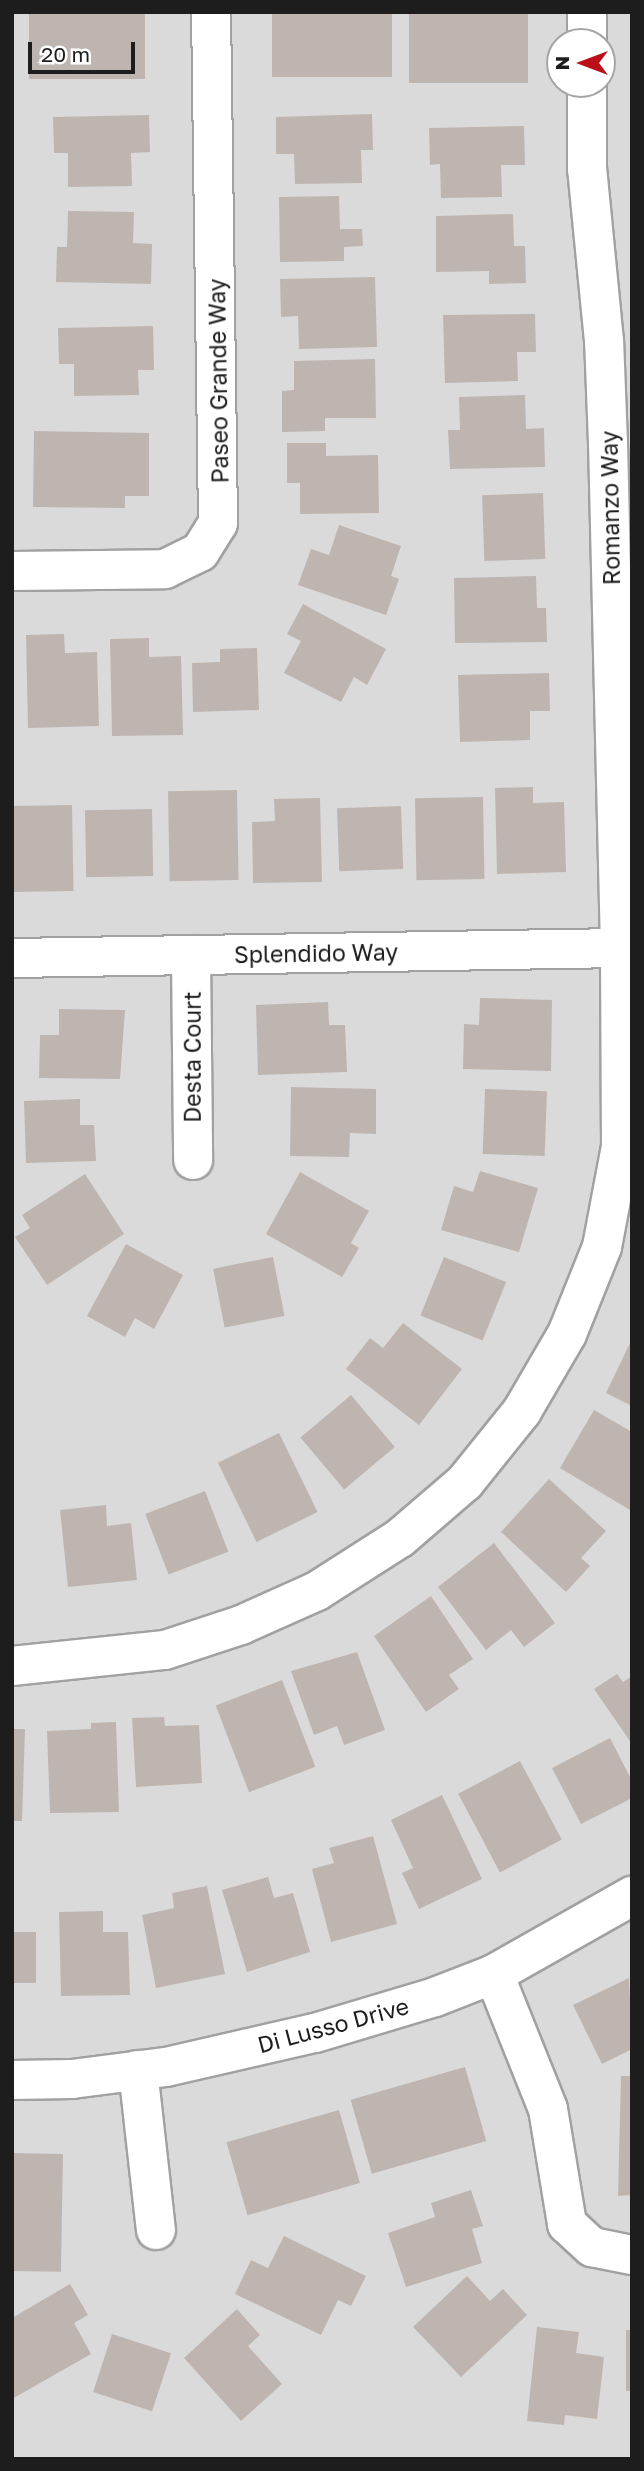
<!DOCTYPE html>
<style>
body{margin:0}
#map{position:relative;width:644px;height:2471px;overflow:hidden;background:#eeeae4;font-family:"Golos Text",sans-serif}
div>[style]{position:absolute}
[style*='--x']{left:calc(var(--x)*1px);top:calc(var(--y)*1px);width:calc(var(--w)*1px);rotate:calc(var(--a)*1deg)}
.residential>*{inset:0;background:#dbdada}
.building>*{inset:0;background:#beb5b1;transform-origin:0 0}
.roads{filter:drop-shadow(2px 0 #a1a1a1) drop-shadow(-2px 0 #a1a1a1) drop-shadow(0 2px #a1a1a1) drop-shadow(0 -2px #a1a1a1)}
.minor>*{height:38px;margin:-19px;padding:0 19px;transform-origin:19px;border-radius:19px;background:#fff}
span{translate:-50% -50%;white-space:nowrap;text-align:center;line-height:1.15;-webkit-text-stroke:5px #fff;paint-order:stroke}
.street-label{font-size:23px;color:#1d1d1d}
.frame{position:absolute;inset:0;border:14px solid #1d1d1d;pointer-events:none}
.north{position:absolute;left:546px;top:28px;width:70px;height:70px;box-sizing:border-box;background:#fff;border:2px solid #a5a5a5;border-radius:50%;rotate:270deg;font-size:19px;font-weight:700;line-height:28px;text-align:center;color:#1d1d1d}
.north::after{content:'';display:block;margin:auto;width:24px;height:32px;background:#bb0f1a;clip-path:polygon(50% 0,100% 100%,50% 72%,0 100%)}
.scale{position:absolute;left:28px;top:42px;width:107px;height:32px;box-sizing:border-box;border:4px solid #1d1d1d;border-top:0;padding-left:9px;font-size:21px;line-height:24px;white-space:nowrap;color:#1d1d1d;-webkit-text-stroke:5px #fff;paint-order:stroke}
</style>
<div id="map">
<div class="residential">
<i style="clip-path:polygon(evenodd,12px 12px,632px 12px,632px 2459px,12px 2459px,12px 12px,560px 42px,602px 42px,602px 84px,560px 84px,560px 42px)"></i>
</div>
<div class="building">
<i style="left:29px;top:12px;width:116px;height:67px"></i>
<i style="left:272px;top:12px;width:120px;height:65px"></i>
<i style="left:409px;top:12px;width:119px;height:71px"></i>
<i style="clip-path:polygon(372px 114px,373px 150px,361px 150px,362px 183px,295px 184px,294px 154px,276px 154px,276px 117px)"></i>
<i style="clip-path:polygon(149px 115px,150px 152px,131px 153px,132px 186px,68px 187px,68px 153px,54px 153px,53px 117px)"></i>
<i style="clip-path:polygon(524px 126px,525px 165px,501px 165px,502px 197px,441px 198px,440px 164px,430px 165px,429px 128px)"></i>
<i style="clip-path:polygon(339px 196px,340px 229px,362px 229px,363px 246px,344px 247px,344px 261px,280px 262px,279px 197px)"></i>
<i style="clip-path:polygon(68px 211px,134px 212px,133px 243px,152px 244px,151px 284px,56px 282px,57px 247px,67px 247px)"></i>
<i style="clip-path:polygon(513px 214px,514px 246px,525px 246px,526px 283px,489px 284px,489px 271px,436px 272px,436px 216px)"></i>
<i style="clip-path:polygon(375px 277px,377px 347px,299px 349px,298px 316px,281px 317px,280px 279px)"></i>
<i style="clip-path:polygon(535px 314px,536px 352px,517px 352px,518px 381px,445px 383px,443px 315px)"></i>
<i style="clip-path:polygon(153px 326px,154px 370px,138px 370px,139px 395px,74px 396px,74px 364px,59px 364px,58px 328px)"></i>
<i style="clip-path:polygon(375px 359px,376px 418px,325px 418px,325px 431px,282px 432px,282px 391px,294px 390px,294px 361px)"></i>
<i style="clip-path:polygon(525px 395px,526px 429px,544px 428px,545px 467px,450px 469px,448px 430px,460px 430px,459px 397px)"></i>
<i style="clip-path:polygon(34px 431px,149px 433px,149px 496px,125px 496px,125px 508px,33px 507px)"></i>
<i style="clip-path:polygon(287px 443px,326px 443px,326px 456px,378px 455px,379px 513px,300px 514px,300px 483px,287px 483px)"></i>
<i style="left:543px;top:493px;width:66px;height:61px;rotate:88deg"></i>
<i style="clip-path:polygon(339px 525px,401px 546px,391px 576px,399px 579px,386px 615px,298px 585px,311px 549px,329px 555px)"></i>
<i style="clip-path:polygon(536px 576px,537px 608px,546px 608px,547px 642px,455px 643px,454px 578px)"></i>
<i style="clip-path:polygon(303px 604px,386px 649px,367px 685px,354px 677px,341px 702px,284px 673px,301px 641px,287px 634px)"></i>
<i style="clip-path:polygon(64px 634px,65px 653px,97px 652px,99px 726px,28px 728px,26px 635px)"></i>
<i style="clip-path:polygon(149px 638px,149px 657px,181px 656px,183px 735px,112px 736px,110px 639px)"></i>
<i style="clip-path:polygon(257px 648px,259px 710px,193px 712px,192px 663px,220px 662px,220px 649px)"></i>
<i style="clip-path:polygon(549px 673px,550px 711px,530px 711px,530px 740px,460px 742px,458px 675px)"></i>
<i style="clip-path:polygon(533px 787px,533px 803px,564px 802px,566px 872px,497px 874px,495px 788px)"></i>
<i style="left:237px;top:790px;width:90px;height:69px;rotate:89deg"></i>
<i style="left:483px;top:797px;width:82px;height:68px;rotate:89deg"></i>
<i style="clip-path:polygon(320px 798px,322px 882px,253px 883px,252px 822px,275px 821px,274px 799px)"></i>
<i style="left:72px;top:805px;width:86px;height:60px;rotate:89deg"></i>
<i style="left:401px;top:806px;width:63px;height:64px;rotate:88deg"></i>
<i style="left:152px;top:809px;width:67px;height:67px;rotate:89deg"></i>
<i style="clip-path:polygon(480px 998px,552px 1000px,551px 1071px,463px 1069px,464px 1024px,479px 1025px)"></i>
<i style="clip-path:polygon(328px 1002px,329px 1025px,345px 1025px,347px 1072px,258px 1075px,256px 1005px)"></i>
<i style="clip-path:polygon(59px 1009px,125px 1010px,120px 1079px,39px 1078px,40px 1035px,59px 1035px)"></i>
<i style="clip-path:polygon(291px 1087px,376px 1089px,376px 1134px,350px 1133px,349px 1157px,290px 1156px)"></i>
<i style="left:485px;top:1089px;width:62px;height:65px;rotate:2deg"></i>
<i style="clip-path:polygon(80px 1099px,80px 1125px,94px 1125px,96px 1161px,26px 1163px,24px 1101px)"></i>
<i style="clip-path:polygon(480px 1171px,538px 1188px,519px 1252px,441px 1230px,454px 1186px,473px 1192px)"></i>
<i style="clip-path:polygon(300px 1172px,369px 1211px,351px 1243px,359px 1248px,342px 1277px,266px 1234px)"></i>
<i style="clip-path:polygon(85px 1174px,124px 1234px,47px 1285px,15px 1237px,30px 1228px,22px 1215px)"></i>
<i style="clip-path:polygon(126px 1244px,183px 1275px,154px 1329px,135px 1318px,125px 1337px,87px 1316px)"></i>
<i style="left:273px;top:1257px;width:60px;height:61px;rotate:79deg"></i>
<i style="left:444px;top:1257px;width:67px;height:63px;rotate:22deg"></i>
<i style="clip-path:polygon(403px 1323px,462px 1369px,419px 1425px,346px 1369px,370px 1338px,383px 1348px)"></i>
<i style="clip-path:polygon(632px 1339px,632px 1406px,606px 1393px)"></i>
<i style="left:351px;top:1395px;width:68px;height:66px;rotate:50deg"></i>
<i style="clip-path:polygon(594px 1410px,632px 1432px,630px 1510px,560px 1468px)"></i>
<i style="left:279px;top:1433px;width:88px;height:68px;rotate:64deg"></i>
<i style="clip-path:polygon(549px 1479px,606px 1531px,581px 1558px,590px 1566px,566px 1592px,501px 1532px)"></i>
<i style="left:205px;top:1491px;width:65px;height:64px;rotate:69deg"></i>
<i style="clip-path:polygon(106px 1505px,107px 1526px,131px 1523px,137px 1580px,68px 1587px,60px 1510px)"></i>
<i style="clip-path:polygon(494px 1543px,555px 1623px,524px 1647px,511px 1630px,486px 1650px,438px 1587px)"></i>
<i style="clip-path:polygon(431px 1596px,473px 1659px,449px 1675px,459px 1689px,426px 1712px,374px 1636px)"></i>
<i style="clip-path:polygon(357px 1652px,385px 1730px,344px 1745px,337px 1726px,314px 1735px,291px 1671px)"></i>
<i style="clip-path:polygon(617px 1674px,623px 1682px,632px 1676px,632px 1744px,594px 1689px)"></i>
<i style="left:282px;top:1680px;width:93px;height:71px;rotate:69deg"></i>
<i style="clip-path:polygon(164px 1717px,165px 1726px,199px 1725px,202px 1783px,136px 1787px,132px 1718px)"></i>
<i style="clip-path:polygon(116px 1722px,119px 1812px,50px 1813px,47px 1731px,91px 1729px,91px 1723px)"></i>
<i style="clip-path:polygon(12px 1729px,25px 1729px,22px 1821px,12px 1821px)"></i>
<i style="clip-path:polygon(610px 1738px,632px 1781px,632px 1798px,581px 1824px,552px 1768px)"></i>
<i style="left:520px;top:1761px;width:89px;height:70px;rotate:62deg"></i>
<i style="clip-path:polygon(442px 1795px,482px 1879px,419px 1909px,402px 1873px,413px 1868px,391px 1820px)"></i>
<i style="clip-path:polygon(373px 1836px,397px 1924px,331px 1942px,312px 1869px,334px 1863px,329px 1848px)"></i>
<i style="clip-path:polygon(268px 1877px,274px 1898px,293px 1893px,310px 1952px,247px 1972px,222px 1890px)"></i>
<i style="clip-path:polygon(207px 1886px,225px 1974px,156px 1988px,142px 1915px,174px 1908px,172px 1893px)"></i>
<i style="clip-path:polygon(103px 1911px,103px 1932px,128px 1932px,130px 1995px,61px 1996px,59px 1912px)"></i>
<i style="left:12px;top:1932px;width:24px;height:51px"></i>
<i style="clip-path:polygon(629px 1978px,632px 2049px,602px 2064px,573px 2005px)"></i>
<i style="left:465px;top:2067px;width:77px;height:119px;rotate:74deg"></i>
<i style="clip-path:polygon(621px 2076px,632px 2076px,632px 2195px,618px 2196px)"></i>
<i style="left:339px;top:2110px;width:76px;height:117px;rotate:74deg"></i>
<i style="left:12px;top:2153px;width:51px;height:118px;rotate:1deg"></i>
<i style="clip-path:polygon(471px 2190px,483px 2226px,472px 2229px,482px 2263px,406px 2287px,388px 2233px,435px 2217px,431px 2203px)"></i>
<i style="clip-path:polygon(284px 2236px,366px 2276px,351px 2306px,338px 2300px,321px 2335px,235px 2294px,251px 2260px,268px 2268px)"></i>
<i style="clip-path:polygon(467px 2276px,490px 2301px,503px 2289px,527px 2315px,461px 2377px,413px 2327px)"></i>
<i style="clip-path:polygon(70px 2284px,88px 2315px,74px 2323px,91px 2354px,12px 2399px,12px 2318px)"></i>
<i style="clip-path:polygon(237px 2309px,260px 2335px,248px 2346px,282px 2384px,241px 2421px,184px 2358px)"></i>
<i style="clip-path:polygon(537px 2327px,579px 2332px,576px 2353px,604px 2357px,597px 2419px,565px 2415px,564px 2425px,527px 2421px)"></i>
<i style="left:632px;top:2330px;width:61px;height:6px;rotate:90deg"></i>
<i style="left:112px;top:2334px;width:62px;height:61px;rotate:18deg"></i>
</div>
<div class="roads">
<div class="minor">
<i style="--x:587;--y:42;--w:30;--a:-90"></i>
<i style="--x:12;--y:571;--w:153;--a:-0.7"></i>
<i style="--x:165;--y:569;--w:39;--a:-26"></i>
<i style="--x:200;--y:552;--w:34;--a:-58"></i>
<i style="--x:218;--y:523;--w:511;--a:-90.78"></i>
<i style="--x:191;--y:955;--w:205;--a:89.4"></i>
<i style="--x:12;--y:958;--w:608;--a:-0.94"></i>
<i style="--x:12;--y:1666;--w:154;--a:-6"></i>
<i style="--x:165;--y:1650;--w:80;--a:-18.2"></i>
<i style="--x:241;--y:1625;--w:83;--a:-24.1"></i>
<i style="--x:317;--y:1591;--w:98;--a:-32.6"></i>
<i style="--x:400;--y:1538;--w:86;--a:-40.7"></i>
<i style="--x:465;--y:1482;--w:91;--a:-51.2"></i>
<i style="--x:522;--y:1411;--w:89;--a:-59.7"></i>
<i style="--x:567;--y:1334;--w:94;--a:-68.1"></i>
<i style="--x:602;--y:1247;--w:103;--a:-79.3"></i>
<i style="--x:621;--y:1146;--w:198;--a:-90.3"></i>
<i style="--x:620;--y:948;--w:505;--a:-91.36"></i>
<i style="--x:608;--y:443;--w:102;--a:-92.2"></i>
<i style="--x:604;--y:341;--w:173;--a:-95.6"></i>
<i style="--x:587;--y:169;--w:85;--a:-90"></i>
<i style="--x:494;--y:1974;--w:145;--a:68.2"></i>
<i style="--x:548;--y:2109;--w:117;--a:80.6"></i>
<i style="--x:567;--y:2224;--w:34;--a:43"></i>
<i style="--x:592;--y:2247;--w:41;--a:11.3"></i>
<i style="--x:138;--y:2070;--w:161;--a:83.6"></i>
<i style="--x:12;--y:2080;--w:60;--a:-1"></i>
<i style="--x:72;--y:2079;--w:95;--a:-7.3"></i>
<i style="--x:166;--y:2067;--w:153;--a:-12.9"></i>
<i style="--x:315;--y:2033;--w:125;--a:-16.7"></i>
<i style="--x:435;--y:1997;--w:63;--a:-21.3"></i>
<i style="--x:494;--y:1974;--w:159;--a:-29.5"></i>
</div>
</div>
<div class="street-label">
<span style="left:218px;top:381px;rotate:-91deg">Paseo Grande Way</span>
<span style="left:610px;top:508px;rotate:-91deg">Romanzo Way</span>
<span style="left:316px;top:953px;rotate:-1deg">Splendido Way</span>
<span style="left:192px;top:1057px;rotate:-90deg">Desta Court</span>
<span style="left:333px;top:2025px;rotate:-15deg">Di Lusso Drive</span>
</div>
<div class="frame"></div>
<div class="north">N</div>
<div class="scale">20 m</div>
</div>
